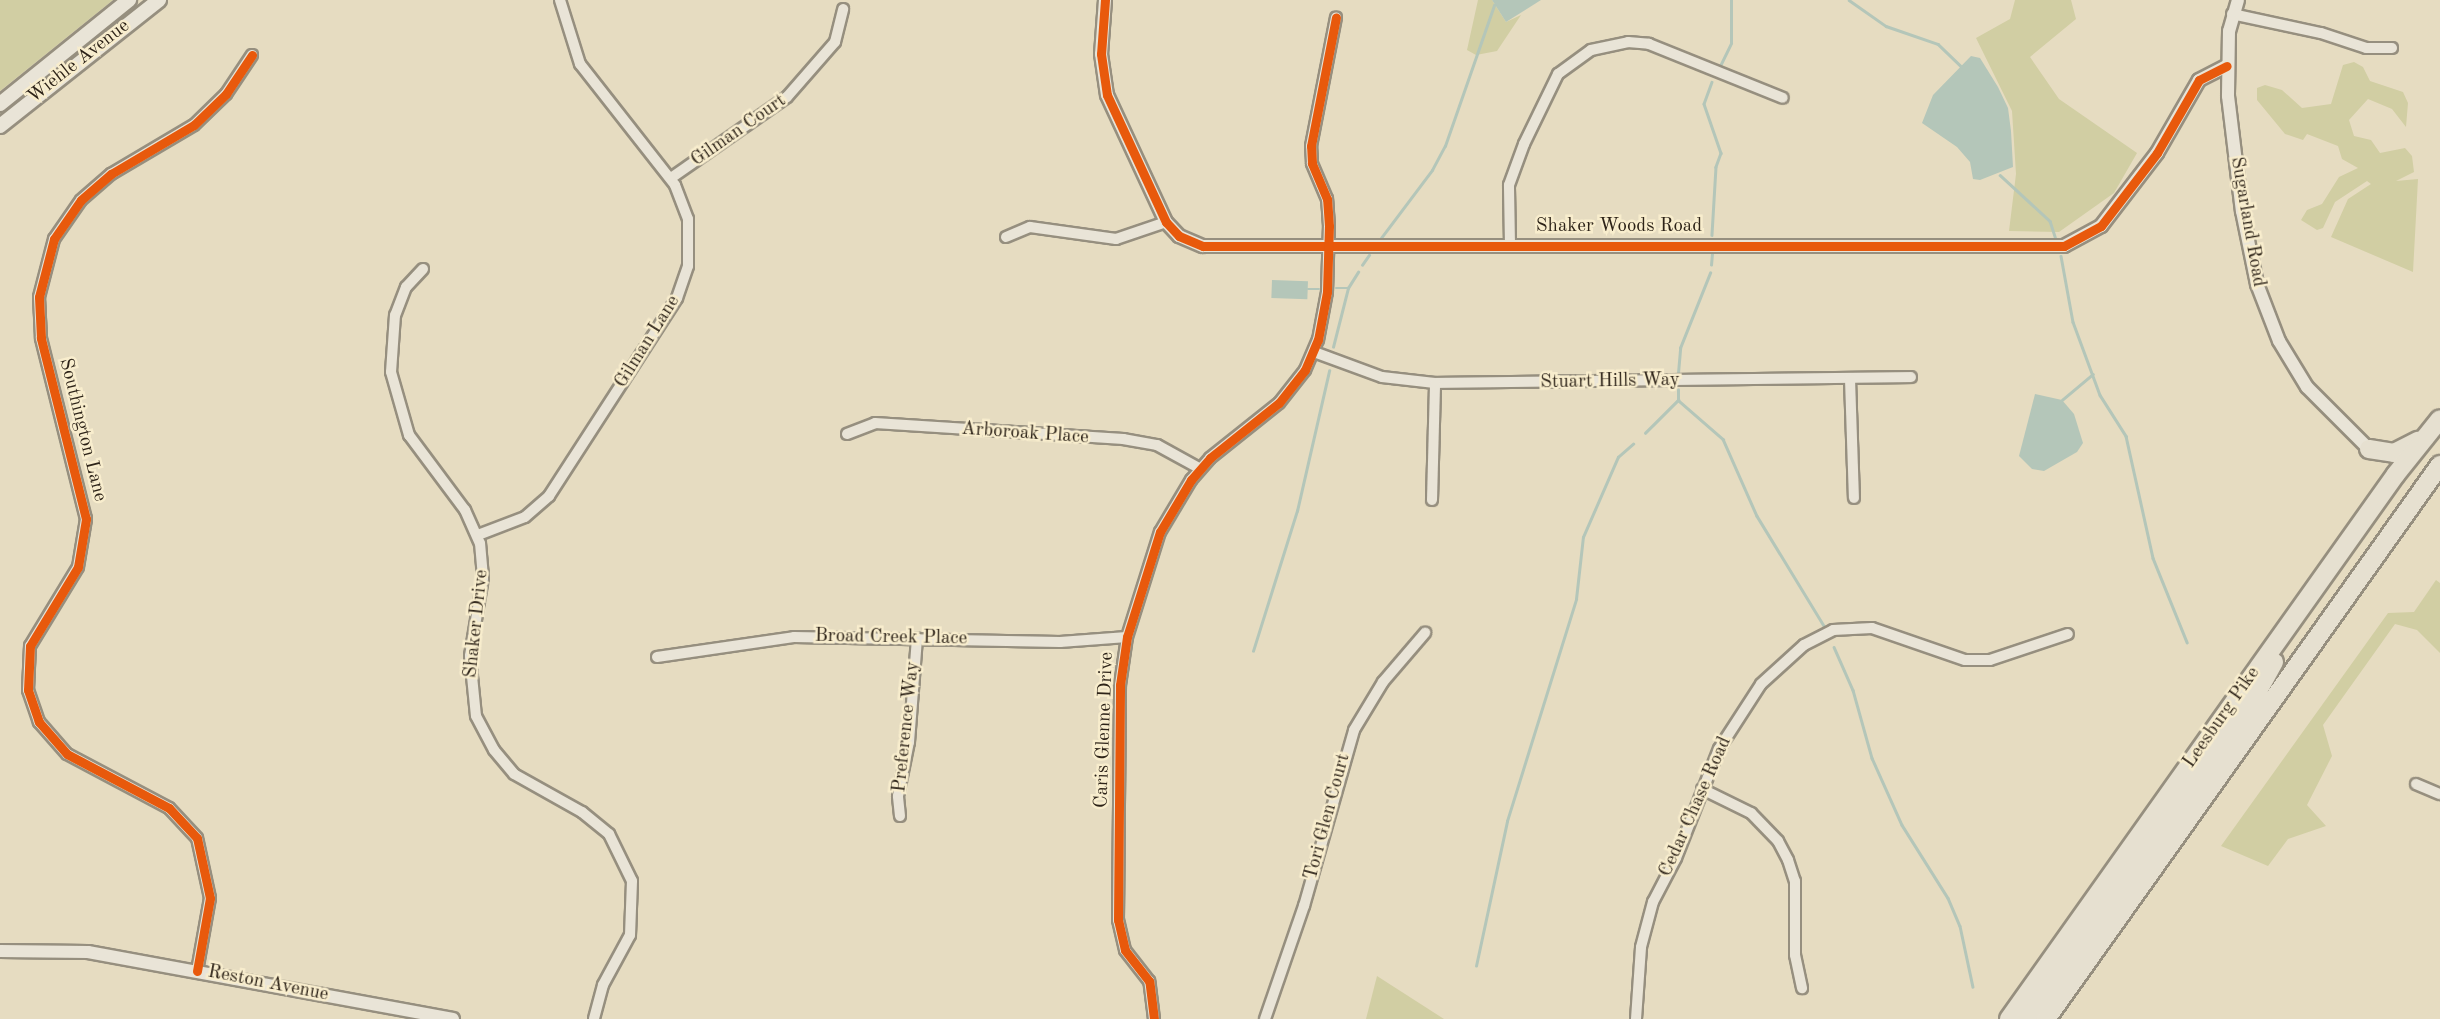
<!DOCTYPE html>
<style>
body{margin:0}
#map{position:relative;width:2440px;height:1019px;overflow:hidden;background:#e6dcc1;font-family:"Old Standard TT",serif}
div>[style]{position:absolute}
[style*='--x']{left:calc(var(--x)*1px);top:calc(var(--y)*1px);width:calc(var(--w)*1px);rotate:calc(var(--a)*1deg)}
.green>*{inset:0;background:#d1cea3}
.water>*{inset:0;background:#b4c6b9;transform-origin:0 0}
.stream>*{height:2.5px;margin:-1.25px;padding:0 1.25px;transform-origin:1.25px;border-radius:1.25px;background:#b4c6b9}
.roads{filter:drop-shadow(2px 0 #968f7f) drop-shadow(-2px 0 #968f7f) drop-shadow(0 2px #968f7f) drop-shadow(0 -2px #968f7f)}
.minor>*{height:10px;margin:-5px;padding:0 5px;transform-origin:5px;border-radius:5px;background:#e9e4d7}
.tertiary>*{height:12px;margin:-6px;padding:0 6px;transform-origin:6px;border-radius:6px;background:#e9e4d7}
.secondary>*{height:14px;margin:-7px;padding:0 7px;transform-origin:7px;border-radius:7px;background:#e9e4d7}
.trunk>*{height:18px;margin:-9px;padding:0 9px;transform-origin:9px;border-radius:9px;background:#e6e0d0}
.cycleway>*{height:9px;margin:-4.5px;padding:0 4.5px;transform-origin:4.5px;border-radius:4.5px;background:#e8590c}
span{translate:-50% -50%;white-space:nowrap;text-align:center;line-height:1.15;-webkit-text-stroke:5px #f8edcd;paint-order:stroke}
.street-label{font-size:19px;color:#2d2318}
</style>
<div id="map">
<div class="green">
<i style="clip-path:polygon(0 0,113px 0,0 91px)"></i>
<i style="clip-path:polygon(1478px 0,1492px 0,1506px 22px,1521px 15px,1497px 51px,1476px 55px,1467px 50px)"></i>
<i style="clip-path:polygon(2015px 0,2071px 0,2076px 19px,2030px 57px,2059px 99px,2137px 153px,2114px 193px,2059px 232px,2009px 231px,2016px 174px,2012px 111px,1976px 38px,2010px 19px)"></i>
<i style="clip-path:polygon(2354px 62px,2363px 67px,2370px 81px,2403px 92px,2408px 103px,2406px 127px,2392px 109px,2368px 99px,2349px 120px,2354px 136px,2371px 140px,2380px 153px,2405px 148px,2412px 156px,2414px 172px,2396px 181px,2418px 179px,2413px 272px,2331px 237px,2348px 199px,2371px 184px,2367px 181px,2335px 202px,2323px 228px,2317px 230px,2301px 220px,2307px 210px,2322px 204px,2339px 177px,2358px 168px,2342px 159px,2338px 146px,2307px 134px,2303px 140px,2285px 134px,2257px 100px,2257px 88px,2265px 85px,2282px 90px,2302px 108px,2331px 104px,2343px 65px)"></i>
<i style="clip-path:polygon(2436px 580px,2440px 583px,2440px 653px,2417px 630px,2395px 624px,2323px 725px,2332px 756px,2307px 805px,2326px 826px,2288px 839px,2268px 866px,2221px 846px,2388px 613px,2414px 612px)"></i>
<i style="clip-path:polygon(1377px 976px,1444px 1019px,1366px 1019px)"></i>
</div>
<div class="water">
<i style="clip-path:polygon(1492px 0,1541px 0,1506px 22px)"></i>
<i style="clip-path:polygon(1971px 56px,1980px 58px,1998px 87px,2008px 108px,2011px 131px,2013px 167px,1980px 180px,1973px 179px,1970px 162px,1957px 147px,1922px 123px,1933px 95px)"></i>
<i style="left:1272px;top:280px;width:36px;height:18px;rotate:2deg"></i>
<i style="clip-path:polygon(2035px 394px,2062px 400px,2074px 414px,2083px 443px,2077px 452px,2044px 471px,2032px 469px,2019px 456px)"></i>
</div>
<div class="stream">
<i style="--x:1849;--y:0;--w:45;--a:35.1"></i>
<i style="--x:1886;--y:26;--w:55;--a:19.1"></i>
<i style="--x:1938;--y:44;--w:33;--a:44"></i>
<i style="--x:1720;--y:66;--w:25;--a:-64"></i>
<i style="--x:1731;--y:43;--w:43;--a:-90"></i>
<i style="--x:1712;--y:82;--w:23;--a:110"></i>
<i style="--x:1704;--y:104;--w:52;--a:70.9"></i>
<i style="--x:1721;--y:153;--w:15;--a:110"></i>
<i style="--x:1716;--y:167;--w:68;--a:93.4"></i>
<i style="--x:2000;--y:175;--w:68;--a:42.6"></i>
<i style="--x:2050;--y:221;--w:19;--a:72"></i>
<i style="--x:1381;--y:238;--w:85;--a:-53.1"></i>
<i style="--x:1432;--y:170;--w:27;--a:-62"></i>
<i style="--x:1445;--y:146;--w:149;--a:-70.8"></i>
<i style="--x:2061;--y:256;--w:67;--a:79.7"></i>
<i style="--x:2073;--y:322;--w:78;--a:69.7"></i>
<i style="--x:2100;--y:395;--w:49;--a:57.6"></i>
<i style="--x:2126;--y:436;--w:125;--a:77.5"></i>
<i style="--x:2153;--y:558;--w:91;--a:68"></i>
<i style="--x:1362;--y:265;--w:12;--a:-55"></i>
<i style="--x:1711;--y:265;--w:12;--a:-85"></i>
<i style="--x:1336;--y:288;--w:12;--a:0"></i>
<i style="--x:1308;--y:289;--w:11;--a:0"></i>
<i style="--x:1333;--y:347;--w:61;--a:-75.7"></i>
<i style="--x:1348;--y:288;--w:19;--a:-58"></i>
<i style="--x:1678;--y:373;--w:25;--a:-85"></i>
<i style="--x:1680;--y:348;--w:81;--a:-68.2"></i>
<i style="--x:1678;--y:400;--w:60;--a:40.9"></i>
<i style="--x:1723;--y:439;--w:84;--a:66.2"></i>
<i style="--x:1757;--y:516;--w:132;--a:58.6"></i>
<i style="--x:1678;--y:400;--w:10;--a:-90"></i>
<i style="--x:2062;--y:400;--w:40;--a:-40"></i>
<i style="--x:1645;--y:433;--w:47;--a:-45"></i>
<i style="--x:1834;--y:647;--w:47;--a:66.2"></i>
<i style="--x:1853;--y:690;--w:71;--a:74.4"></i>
<i style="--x:1872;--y:758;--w:73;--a:65.9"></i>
<i style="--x:1902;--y:825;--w:86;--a:57.8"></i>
<i style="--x:1948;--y:898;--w:30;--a:67"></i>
<i style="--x:1960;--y:926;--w:62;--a:78"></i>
<i style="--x:1253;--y:651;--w:147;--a:-72.6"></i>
<i style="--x:1297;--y:511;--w:144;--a:-77.1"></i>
<i style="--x:1476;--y:966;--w:148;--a:-77.9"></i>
<i style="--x:1507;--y:821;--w:232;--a:-72.7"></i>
<i style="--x:1576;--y:599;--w:62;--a:-83.6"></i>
<i style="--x:1583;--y:537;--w:87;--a:-66.4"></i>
<i style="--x:1618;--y:457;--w:20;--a:-41"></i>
</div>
<div class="roads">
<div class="minor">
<i style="--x:2232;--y:14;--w:91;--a:12.1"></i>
<i style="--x:2321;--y:33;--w:47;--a:18.4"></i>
<i style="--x:2366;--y:48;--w:26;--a:0"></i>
<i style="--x:671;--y:178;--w:141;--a:-34.9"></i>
<i style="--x:787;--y:97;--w:73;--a:-48.9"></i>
<i style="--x:835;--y:42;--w:34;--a:-76"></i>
<i style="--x:1006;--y:237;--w:26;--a:-23"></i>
<i style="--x:1030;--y:227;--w:87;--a:7.9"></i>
<i style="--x:1116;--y:239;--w:53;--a:-18.8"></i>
<i style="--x:1510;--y:245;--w:60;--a:-91"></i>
<i style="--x:1509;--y:185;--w:44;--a:-69.9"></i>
<i style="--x:1524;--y:144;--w:78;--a:-64.1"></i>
<i style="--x:1558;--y:74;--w:41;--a:-36"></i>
<i style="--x:1591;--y:50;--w:38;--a:-12"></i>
<i style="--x:1628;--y:42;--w:21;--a:5"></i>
<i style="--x:1649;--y:44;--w:144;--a:21.9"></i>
<i style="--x:423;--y:269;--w:25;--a:133"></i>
<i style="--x:406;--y:287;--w:30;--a:111"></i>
<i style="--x:395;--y:315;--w:57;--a:94"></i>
<i style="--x:391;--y:372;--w:66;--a:74.1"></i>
<i style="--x:409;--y:435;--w:94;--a:53.3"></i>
<i style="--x:465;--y:510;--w:36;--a:66"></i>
<i style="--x:480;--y:543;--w:35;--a:85"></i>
<i style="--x:483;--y:578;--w:79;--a:99.5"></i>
<i style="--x:470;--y:656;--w:60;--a:84.3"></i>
<i style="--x:476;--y:716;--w:38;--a:62"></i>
<i style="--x:494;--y:750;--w:31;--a:50"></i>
<i style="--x:514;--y:774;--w:78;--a:29.2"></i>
<i style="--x:582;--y:812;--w:35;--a:39"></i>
<i style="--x:609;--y:834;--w:52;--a:63.9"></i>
<i style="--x:632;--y:881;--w:54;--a:92.1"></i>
<i style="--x:630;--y:935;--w:57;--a:118.4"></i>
<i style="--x:603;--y:985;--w:35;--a:105"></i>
<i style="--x:1314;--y:352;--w:72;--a:20.2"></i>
<i style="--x:1382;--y:377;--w:53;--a:6.5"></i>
<i style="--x:1435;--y:383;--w:476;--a:-0.7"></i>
<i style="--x:1850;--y:379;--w:119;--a:88.1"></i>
<i style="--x:847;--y:434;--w:30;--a:-21"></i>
<i style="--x:875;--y:423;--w:249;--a:3.7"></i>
<i style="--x:1123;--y:439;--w:35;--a:10"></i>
<i style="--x:1157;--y:445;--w:48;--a:28.7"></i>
<i style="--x:1432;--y:500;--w:117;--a:-88.5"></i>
<i style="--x:478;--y:535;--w:50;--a:-21"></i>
<i style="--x:525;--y:517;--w:32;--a:-41"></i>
<i style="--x:549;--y:496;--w:236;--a:-57.1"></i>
<i style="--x:677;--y:298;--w:34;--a:-71"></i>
<i style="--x:688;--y:266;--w:47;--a:-90"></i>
<i style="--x:688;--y:219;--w:36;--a:-111"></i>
<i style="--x:675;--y:185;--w:154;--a:-128.1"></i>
<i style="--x:580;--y:64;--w:67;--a:-107.4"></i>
<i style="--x:657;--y:657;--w:138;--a:-8.3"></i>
<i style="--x:794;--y:637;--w:266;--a:1.1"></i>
<i style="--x:1060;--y:642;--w:67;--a:-4.3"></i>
<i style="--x:2416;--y:784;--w:26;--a:23"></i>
<i style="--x:1702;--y:789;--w:55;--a:26.1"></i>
<i style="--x:1751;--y:813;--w:39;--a:46"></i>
<i style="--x:1778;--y:841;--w:21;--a:62"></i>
<i style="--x:1788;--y:860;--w:22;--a:72"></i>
<i style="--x:1795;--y:881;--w:74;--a:90"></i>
<i style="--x:1795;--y:955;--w:34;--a:78"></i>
<i style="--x:900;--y:816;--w:20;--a:-96"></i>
<i style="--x:898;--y:796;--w:55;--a:-78.5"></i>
<i style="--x:909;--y:742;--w:104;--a:-85.6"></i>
<i style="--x:197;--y:971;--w:74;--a:-79.9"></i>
<i style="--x:210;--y:898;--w:61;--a:-102.2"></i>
<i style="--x:197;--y:838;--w:41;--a:-133"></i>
<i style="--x:169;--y:808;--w:115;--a:-152.1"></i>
<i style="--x:67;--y:754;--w:43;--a:-131.2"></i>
<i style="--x:39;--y:722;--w:34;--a:-109"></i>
<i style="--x:28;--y:690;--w:44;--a:-87.4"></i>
<i style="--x:30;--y:646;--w:92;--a:-58.7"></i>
<i style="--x:78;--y:567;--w:49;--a:-80.5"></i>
<i style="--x:86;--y:519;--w:187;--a:-104"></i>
<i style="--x:41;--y:338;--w:41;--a:-92.8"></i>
<i style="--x:39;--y:297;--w:60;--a:-75.5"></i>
<i style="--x:54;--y:239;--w:47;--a:-55.3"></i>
<i style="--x:81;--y:200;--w:40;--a:-41"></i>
<i style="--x:111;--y:174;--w:96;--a:-30.6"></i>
<i style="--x:194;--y:125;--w:45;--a:-44.1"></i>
<i style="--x:226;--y:94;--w:47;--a:-56.3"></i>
<i style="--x:1154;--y:1019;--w:38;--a:-97"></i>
<i style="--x:1149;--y:981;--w:39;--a:-128"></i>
<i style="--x:1125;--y:950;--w:31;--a:-103"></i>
<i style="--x:1118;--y:920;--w:235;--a:-89.5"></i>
<i style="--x:1120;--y:685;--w:49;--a:-81.7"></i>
<i style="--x:1127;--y:637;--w:110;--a:-72.6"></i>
<i style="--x:1160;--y:532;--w:61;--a:-59.2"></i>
<i style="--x:1191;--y:480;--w:29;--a:-49"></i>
<i style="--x:1210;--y:458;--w:88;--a:-38.6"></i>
<i style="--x:1279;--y:403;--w:42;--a:-51.8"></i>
<i style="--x:1305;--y:370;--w:33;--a:-67"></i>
<i style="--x:1318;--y:340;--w:49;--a:-79.4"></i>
<i style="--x:1327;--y:292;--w:66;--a:-88.3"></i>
<i style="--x:1329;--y:226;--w:27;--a:-94"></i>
<i style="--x:1327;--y:199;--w:39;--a:-113"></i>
<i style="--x:1312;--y:163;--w:17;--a:-93"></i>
<i style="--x:1311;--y:146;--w:131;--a:-79"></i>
<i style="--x:1265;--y:1019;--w:120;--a:-71"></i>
<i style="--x:1304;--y:906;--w:183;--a:-74.1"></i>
<i style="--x:1354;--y:730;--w:56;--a:-58.9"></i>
<i style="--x:1383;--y:682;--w:65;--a:-49.4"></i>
<i style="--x:1636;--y:1019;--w:72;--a:-86"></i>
<i style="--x:1641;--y:947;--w:47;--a:-75.1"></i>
<i style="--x:1653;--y:902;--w:50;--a:-62.4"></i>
<i style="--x:1676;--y:858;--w:117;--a:-68.5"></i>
<i style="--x:1719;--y:749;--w:77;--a:-57.1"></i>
<i style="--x:1761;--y:684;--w:58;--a:-42.2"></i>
<i style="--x:1804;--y:645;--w:33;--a:-27"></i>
<i style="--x:1833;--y:630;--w:39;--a:-3"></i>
<i style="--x:1872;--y:628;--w:98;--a:19"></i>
<i style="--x:1965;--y:660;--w:25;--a:0"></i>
<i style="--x:1990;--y:660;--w:82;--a:-18.4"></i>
</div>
<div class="tertiary">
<i style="--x:1105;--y:0;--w:54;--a:94.2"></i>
<i style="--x:1101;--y:54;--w:41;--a:81.7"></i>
<i style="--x:1107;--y:95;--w:140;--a:65.1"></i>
<i style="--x:1166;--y:222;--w:19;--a:47"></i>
<i style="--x:1179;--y:236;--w:26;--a:23"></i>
<i style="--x:1203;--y:246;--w:861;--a:0"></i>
<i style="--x:2064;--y:246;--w:42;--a:-28.4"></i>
<i style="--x:2101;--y:226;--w:92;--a:-52.5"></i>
<i style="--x:2157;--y:153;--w:84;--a:-60.1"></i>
<i style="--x:2199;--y:80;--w:31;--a:-27"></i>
<i style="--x:2238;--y:0;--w:32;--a:106"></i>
<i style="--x:2229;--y:31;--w:65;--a:90.9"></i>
<i style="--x:2228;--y:96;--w:116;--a:83.1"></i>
<i style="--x:2242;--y:211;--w:75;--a:78.4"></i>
<i style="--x:2257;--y:284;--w:61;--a:68.9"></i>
<i style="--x:2279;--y:341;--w:54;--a:58.7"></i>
<i style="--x:2307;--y:387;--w:88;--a:45"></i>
<i style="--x:0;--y:951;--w:88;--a:0.7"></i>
<i style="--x:88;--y:952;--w:371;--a:10.4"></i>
</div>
<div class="secondary">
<i style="--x:0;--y:104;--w:166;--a:-38.9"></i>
<i style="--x:0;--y:126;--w:203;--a:-38.4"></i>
</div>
<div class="trunk">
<i style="--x:2369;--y:449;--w:25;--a:9"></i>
<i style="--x:2394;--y:453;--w:27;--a:-27"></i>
<i style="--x:2009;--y:1019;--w:668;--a:-54.62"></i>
<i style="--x:2396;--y:474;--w:70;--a:-51.3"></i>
<i style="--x:2028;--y:1019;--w:393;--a:-54.9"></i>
<i style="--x:2254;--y:698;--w:41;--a:-60.9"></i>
<i style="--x:2046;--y:1019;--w:680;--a:-54.58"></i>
</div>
</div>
<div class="cycleway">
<i style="--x:1105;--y:0;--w:54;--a:94.2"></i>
<i style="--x:1101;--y:54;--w:41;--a:81.7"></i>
<i style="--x:1107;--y:95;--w:140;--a:65.1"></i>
<i style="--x:1166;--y:222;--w:19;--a:47"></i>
<i style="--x:1179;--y:236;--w:26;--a:23"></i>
<i style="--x:1203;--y:246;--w:861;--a:0"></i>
<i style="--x:2064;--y:246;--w:42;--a:-28.4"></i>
<i style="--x:2101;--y:226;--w:92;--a:-52.5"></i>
<i style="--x:2157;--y:153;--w:84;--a:-60.1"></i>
<i style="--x:2199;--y:80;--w:31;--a:-27"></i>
<i style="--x:197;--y:971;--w:74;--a:-79.9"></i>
<i style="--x:210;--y:898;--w:61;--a:-102.2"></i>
<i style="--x:197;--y:838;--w:41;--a:-133"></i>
<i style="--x:169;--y:808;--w:115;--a:-152.1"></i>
<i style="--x:67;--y:754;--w:43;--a:-131.2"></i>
<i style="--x:39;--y:722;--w:34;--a:-109"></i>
<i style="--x:28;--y:690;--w:44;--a:-87.4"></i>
<i style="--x:30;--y:646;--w:92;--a:-58.7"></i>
<i style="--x:78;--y:567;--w:49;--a:-80.5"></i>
<i style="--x:86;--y:519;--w:187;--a:-104"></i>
<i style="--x:41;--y:338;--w:41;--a:-92.8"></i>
<i style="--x:39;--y:297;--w:60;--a:-75.5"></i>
<i style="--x:54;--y:239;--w:47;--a:-55.3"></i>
<i style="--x:81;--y:200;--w:40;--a:-41"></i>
<i style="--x:111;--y:174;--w:96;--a:-30.6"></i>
<i style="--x:194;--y:125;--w:45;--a:-44.1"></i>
<i style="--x:226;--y:94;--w:47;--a:-56.3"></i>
<i style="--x:1154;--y:1019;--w:38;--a:-97"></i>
<i style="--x:1149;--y:981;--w:39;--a:-128"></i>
<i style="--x:1125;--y:950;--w:31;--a:-103"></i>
<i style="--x:1118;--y:920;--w:235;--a:-89.5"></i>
<i style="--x:1120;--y:685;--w:49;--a:-81.7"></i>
<i style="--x:1127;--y:637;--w:110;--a:-72.6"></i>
<i style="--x:1160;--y:532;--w:61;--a:-59.2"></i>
<i style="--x:1191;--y:480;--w:29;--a:-49"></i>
<i style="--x:1210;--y:458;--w:88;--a:-38.6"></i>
<i style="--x:1279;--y:403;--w:42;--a:-51.8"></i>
<i style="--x:1305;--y:370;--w:33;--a:-67"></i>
<i style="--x:1318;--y:340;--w:49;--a:-79.4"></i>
<i style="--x:1327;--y:292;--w:66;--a:-88.3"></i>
<i style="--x:1329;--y:226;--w:27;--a:-94"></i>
<i style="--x:1327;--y:199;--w:39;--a:-113"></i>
<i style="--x:1312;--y:163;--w:17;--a:-93"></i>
<i style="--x:1311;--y:146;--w:131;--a:-79"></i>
</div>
<div class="street-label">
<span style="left:79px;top:62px;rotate:-38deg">Wiehle Avenue</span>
<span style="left:739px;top:131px;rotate:-35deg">Gilman Court</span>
<span style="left:2247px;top:222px;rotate:80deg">Sugarland Road</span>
<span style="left:1619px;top:227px">Shaker Woods Road</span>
<span style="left:648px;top:342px;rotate:-58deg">Gilman Lane</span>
<span style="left:1610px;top:382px;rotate:-1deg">Stuart Hills Way</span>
<span style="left:82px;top:430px;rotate:76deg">Southington Lane</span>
<span style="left:1025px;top:434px;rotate:4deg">Arboroak Place</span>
<span style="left:477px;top:624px;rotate:-84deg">Shaker Drive</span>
<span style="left:891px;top:638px;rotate:1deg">Broad Creek Place</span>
<span style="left:2222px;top:718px;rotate:-55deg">Leesburg Pike</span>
<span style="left:907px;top:727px;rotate:-84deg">Preference Way</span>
<span style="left:1105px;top:730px;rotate:-88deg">Caris Glenne Drive</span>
<span style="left:1696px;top:807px;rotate:-66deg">Cedar Chase Road</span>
<span style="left:1328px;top:817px;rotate:-75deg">Tori Glen Court</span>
<span style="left:268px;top:984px;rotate:11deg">Reston Avenue</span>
</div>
</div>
